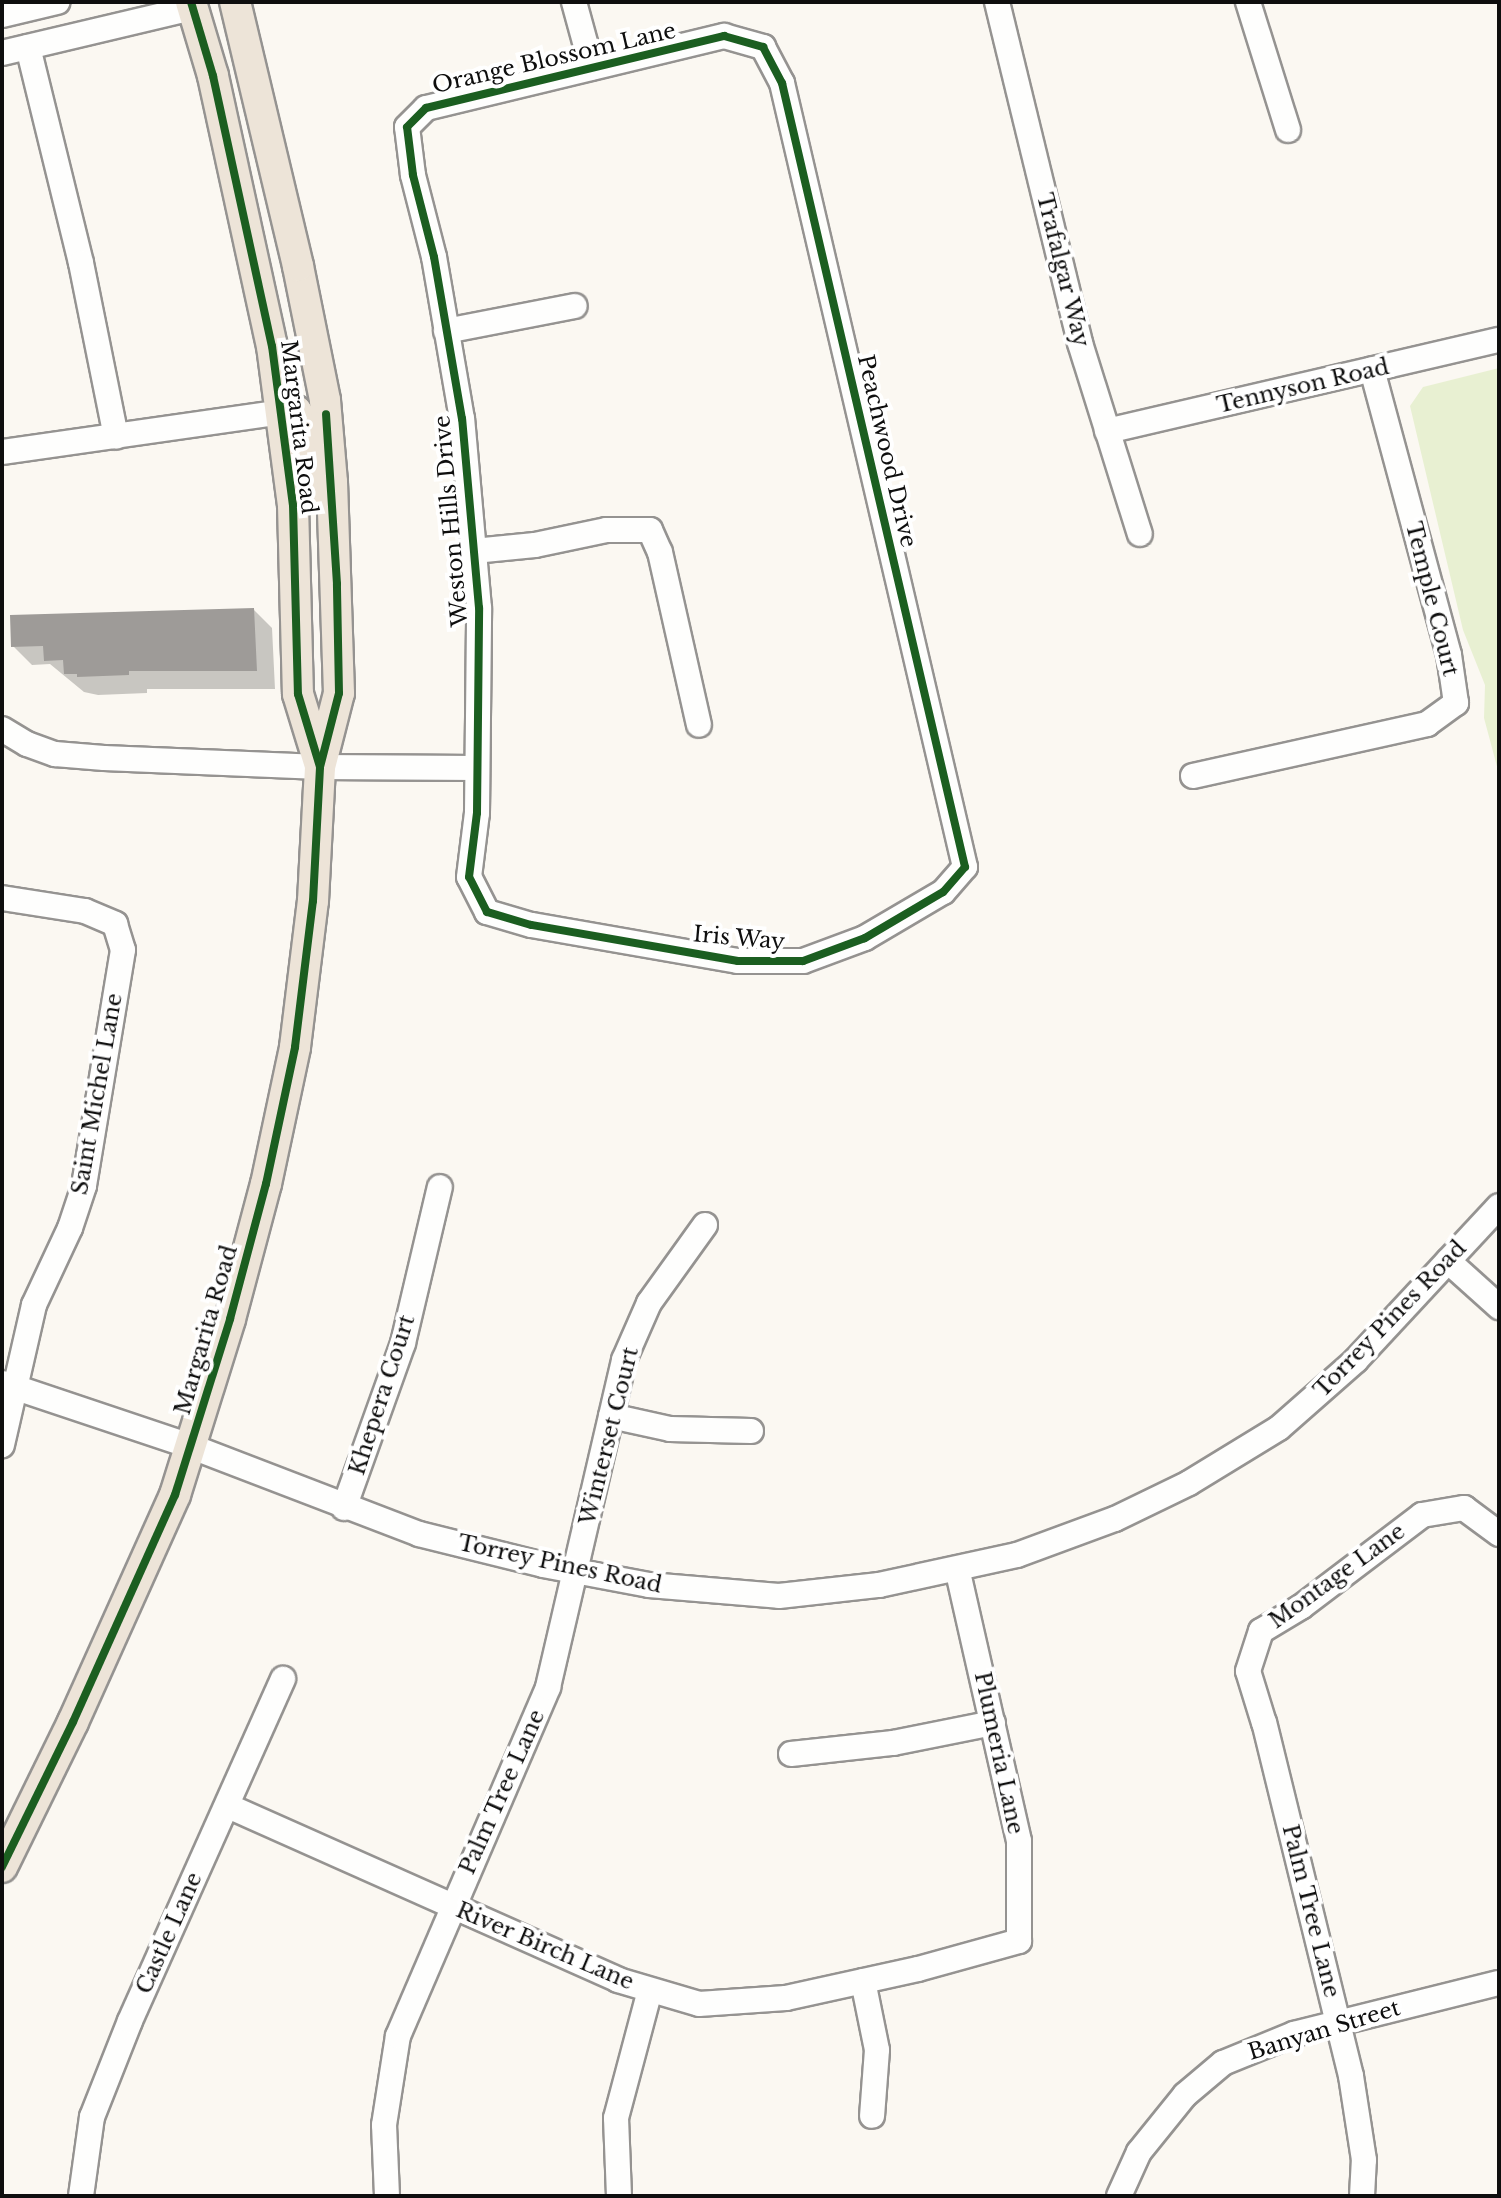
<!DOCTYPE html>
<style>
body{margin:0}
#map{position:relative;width:1501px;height:2198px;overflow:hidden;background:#fbf8f2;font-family:"Libre Baskerville",serif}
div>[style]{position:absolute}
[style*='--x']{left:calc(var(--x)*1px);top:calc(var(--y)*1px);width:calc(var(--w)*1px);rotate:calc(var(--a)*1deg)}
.green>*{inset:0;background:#e8f0d2}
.shadow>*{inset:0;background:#0003}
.building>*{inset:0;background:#9e9b98}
.roads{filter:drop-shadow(2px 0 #959391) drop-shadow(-2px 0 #959391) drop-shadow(0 2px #959391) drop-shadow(0 -2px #959391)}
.minor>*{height:24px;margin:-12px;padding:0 12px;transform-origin:12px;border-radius:12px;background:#fefefd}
.major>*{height:30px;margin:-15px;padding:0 15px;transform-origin:15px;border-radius:15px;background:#ede4d8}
.cycleway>*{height:8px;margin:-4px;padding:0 4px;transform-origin:4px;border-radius:4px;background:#1b5e20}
span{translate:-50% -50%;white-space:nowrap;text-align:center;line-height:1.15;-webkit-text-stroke:8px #fff;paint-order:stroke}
.street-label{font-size:22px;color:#0e0e0e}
.frame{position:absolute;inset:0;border:4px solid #0e0e0e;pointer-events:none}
</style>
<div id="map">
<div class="green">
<i style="clip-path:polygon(1499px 368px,1499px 774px,1484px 718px,1485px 685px,1463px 630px,1410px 406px,1423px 387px)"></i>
</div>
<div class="shadow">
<i style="clip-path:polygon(254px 610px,272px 628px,275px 689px,147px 689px,147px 693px,98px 695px,84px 692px,50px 664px,32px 665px,13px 646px)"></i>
</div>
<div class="building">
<i style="clip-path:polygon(254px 608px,257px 671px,129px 671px,129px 675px,77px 677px,77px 674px,64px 674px,63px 660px,44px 661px,43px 646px,11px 647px,10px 615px)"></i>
</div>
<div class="roads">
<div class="minor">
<i style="--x:574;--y:2;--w:68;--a:74.7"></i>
<i style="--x:997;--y:2;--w:351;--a:76.3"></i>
<i style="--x:1080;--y:343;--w:200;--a:72.6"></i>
<i style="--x:1248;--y:2;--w:134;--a:72.6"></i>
<i style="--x:2;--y:15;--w:57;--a:-13.3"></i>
<i style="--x:724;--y:36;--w:41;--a:15.8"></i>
<i style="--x:763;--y:47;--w:41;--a:62.2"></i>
<i style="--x:782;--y:83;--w:805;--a:76.86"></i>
<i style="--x:965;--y:867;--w:33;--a:131"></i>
<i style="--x:943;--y:892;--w:91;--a:149.5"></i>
<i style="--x:865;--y:938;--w:66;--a:159.6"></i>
<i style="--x:803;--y:961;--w:65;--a:180"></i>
<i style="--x:738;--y:961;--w:210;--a:-170.1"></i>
<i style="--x:531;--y:925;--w:46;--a:-163.5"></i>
<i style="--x:487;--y:912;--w:39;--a:-117"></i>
<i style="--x:469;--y:877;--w:64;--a:-82.9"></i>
<i style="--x:477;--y:813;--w:205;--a:-89.4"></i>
<i style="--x:479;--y:608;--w:190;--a:-95.1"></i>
<i style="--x:462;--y:419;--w:164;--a:-99.8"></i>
<i style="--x:434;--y:257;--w:85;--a:-104.4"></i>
<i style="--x:413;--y:175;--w:48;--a:-97.1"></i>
<i style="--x:407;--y:127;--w:27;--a:-45"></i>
<i style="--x:426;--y:108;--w:307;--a:-13.6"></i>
<i style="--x:28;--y:47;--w:222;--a:76.2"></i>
<i style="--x:81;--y:263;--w:177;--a:78.6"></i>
<i style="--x:2;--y:53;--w:196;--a:-13.3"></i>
<i style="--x:446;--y:331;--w:131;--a:-11"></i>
<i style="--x:1107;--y:431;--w:402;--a:-13.1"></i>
<i style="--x:2;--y:452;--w:283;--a:-8.1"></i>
<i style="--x:474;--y:551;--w:61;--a:-5.6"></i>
<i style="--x:535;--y:545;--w:73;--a:-11.9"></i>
<i style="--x:606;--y:530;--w:44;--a:0"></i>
<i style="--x:650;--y:530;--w:24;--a:66"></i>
<i style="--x:660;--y:552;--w:177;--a:77.3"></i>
<i style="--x:2;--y:729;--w:29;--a:31"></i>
<i style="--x:27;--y:744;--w:30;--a:20"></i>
<i style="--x:55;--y:754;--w:49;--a:4.7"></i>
<i style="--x:104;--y:758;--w:216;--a:2.4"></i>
<i style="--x:320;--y:767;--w:157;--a:0.4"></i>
<i style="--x:1193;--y:776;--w:240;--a:-12.5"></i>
<i style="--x:1427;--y:724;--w:36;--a:-36"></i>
<i style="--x:1456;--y:703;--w:49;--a:-98.3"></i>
<i style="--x:1449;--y:655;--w:296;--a:-105.1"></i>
<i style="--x:2;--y:898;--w:84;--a:8.9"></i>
<i style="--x:85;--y:911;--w:33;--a:23"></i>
<i style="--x:115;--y:924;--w:27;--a:73"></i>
<i style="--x:123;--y:950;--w:239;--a:99.4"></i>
<i style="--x:84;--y:1186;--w:44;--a:108.4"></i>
<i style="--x:70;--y:1228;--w:85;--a:115.1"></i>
<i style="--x:34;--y:1305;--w:144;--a:102.9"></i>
<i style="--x:1448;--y:1261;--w:69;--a:42"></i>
<i style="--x:2;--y:1383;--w:198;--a:18.5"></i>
<i style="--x:190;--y:1446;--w:245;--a:21"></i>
<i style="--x:419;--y:1534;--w:128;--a:14"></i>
<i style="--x:543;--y:1565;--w:108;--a:10.7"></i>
<i style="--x:649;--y:1585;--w:130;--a:4.8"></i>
<i style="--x:779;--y:1596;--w:101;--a:-6.3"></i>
<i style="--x:879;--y:1585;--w:141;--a:-12.3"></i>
<i style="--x:1017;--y:1555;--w:104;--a:-20.2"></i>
<i style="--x:1115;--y:1519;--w:82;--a:-25.9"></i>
<i style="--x:1189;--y:1483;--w:105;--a:-31.4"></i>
<i style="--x:1279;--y:1428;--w:103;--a:-41.4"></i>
<i style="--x:1356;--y:1360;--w:210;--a:-47.1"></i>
<i style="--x:611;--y:1416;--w:60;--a:12.4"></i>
<i style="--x:670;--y:1429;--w:81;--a:1.4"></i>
<i style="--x:344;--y:1508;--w:175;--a:-70.3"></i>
<i style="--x:403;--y:1343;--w:160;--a:-76.7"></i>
<i style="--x:791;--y:1754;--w:103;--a:-6.2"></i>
<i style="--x:893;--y:1743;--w:102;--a:-11.3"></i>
<i style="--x:228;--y:1806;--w:427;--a:24"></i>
<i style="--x:618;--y:1980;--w:84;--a:16.5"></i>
<i style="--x:699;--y:2004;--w:87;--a:-3.9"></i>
<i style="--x:786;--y:1998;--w:135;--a:-12.4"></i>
<i style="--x:918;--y:1969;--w:105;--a:-15.5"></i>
<i style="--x:1019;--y:1941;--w:100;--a:-90"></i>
<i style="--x:1019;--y:1841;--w:279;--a:-102.8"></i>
<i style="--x:863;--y:1981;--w:70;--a:78.5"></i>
<i style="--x:877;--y:2050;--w:66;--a:94.3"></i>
<i style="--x:81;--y:2196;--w:80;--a:-82.1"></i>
<i style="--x:92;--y:2117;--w:103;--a:-68.4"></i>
<i style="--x:130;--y:2021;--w:375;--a:-65.9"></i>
<i style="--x:387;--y:2196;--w:71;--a:-92.4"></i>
<i style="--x:384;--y:2125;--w:90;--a:-81.1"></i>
<i style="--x:398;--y:2036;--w:380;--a:-66.7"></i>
<i style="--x:548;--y:1687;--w:336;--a:-76.9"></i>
<i style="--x:624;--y:1360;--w:62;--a:-66.3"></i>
<i style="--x:649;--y:1303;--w:96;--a:-54.3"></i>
<i style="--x:619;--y:2196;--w:78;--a:-92.2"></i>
<i style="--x:616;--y:2118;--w:132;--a:-75.1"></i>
<i style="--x:1119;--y:2196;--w:48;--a:-65.6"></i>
<i style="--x:1139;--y:2152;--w:73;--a:-51.1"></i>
<i style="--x:1185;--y:2095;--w:50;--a:-40.1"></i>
<i style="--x:1223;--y:2063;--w:77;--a:-22.2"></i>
<i style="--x:1294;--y:2034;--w:211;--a:-14"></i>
<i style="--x:1362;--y:2196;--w:36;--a:-87"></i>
<i style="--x:1364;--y:2160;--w:85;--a:-98.8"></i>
<i style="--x:1351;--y:2076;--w:364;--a:-103.8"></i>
<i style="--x:1264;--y:1723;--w:54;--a:-107.1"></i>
<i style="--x:1248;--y:1671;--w:42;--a:-72"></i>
<i style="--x:1261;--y:1631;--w:47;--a:-31"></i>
<i style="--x:1301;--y:1607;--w:152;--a:-37.2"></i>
<i style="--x:1422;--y:1515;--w:43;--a:-9.5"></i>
<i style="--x:1464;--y:1508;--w:44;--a:36.6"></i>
</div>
<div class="major">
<i style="--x:191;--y:2;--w:77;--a:73.4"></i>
<i style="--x:213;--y:76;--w:276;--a:77.7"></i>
<i style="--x:272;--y:346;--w:160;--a:82.5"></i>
<i style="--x:293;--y:505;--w:189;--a:88.5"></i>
<i style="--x:298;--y:694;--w:75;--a:73"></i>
<i style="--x:282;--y:412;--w:14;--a:-4"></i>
<i style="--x:296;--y:411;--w:14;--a:56"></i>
<i style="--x:304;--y:423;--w:66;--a:82.1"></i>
<i style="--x:2;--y:1867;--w:161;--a:-63.9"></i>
<i style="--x:73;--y:1722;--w:249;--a:-65.8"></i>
<i style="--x:175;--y:1495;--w:184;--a:-72.6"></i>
<i style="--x:230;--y:1319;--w:140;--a:-75.1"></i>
<i style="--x:266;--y:1184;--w:140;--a:-78"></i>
<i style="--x:295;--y:1047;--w:147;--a:-83"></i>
<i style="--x:313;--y:901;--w:134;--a:-87"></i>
<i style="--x:320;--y:767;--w:76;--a:-75.6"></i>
<i style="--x:339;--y:693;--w:211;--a:-91.9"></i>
<i style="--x:332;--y:482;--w:82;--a:-94.9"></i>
<i style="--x:325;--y:400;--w:137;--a:-101.4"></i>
<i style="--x:298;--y:266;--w:271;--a:-103.4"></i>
</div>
</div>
<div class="cycleway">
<i style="--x:191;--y:2;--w:77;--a:73.4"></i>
<i style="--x:213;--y:76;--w:276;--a:77.7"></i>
<i style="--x:272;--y:346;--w:160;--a:82.5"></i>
<i style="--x:293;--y:505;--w:189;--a:88.5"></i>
<i style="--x:298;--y:694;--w:76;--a:73.2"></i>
<i style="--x:724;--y:36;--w:41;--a:15.8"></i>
<i style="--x:763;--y:47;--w:41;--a:62.2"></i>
<i style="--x:782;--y:83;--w:805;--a:76.86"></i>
<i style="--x:965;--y:867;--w:33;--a:131"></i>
<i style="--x:943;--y:892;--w:91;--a:149.5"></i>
<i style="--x:865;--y:938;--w:66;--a:159.6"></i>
<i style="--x:803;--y:961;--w:65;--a:180"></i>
<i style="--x:738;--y:961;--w:210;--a:-170.1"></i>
<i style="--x:531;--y:925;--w:46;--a:-163.5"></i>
<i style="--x:487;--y:912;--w:39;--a:-117"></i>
<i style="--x:469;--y:877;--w:64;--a:-82.9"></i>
<i style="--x:477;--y:813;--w:205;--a:-89.4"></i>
<i style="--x:479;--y:608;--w:190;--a:-95.1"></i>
<i style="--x:462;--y:419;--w:164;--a:-99.8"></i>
<i style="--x:434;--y:257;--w:85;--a:-104.4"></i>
<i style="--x:413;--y:175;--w:48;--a:-97.1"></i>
<i style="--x:407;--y:127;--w:27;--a:-45"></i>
<i style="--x:426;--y:108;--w:307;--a:-13.6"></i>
<i style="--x:2;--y:1867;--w:161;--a:-63.9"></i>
<i style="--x:73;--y:1722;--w:249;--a:-65.8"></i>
<i style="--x:175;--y:1495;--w:184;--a:-72.6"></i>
<i style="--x:230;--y:1319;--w:140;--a:-75.1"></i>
<i style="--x:266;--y:1184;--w:140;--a:-78"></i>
<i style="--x:295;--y:1047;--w:147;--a:-83"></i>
<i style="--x:313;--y:901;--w:134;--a:-87"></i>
<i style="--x:320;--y:767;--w:76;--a:-75.6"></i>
<i style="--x:339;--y:693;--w:109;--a:-91.1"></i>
<i style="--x:337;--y:584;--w:170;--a:-93.7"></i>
</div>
<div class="street-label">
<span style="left:554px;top:58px;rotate:-13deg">Orange Blossom Lane</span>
<span style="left:1063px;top:270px;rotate:76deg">Trafalgar Way</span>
<span style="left:1303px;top:386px;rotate:-13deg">Tennyson Road</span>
<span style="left:299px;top:427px;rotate:83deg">Margarita Road</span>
<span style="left:887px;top:451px;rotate:77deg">Peachwood Drive</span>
<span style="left:451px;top:521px;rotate:-95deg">Weston Hills Drive</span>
<span style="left:1432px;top:599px;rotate:76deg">Temple Court</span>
<span style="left:739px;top:938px;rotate:5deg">Iris Way</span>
<span style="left:97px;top:1094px;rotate:-80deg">Saint Michel Lane</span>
<span style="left:1390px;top:1319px;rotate:-46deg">Torrey Pines Road</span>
<span style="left:206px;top:1330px;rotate:-74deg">Margarita Road</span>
<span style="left:382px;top:1395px;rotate:-72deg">Khepera Court</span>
<span style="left:609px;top:1436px;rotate:-76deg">Winterset Court</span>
<span style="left:560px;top:1564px;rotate:12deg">Torrey Pines Road</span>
<span style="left:1337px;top:1576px;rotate:-36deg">Montage Lane</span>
<span style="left:999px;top:1753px;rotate:78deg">Plumeria Lane</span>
<span style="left:502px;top:1792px;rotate:-66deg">Palm Tree Lane</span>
<span style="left:1311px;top:1911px;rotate:76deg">Palm Tree Lane</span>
<span style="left:169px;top:1933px;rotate:-66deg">Castle Lane</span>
<span style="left:545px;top:1946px;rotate:23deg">River Birch Lane</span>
<span style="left:1324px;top:2030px;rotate:-17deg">Banyan Street</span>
</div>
<div class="frame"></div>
</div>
